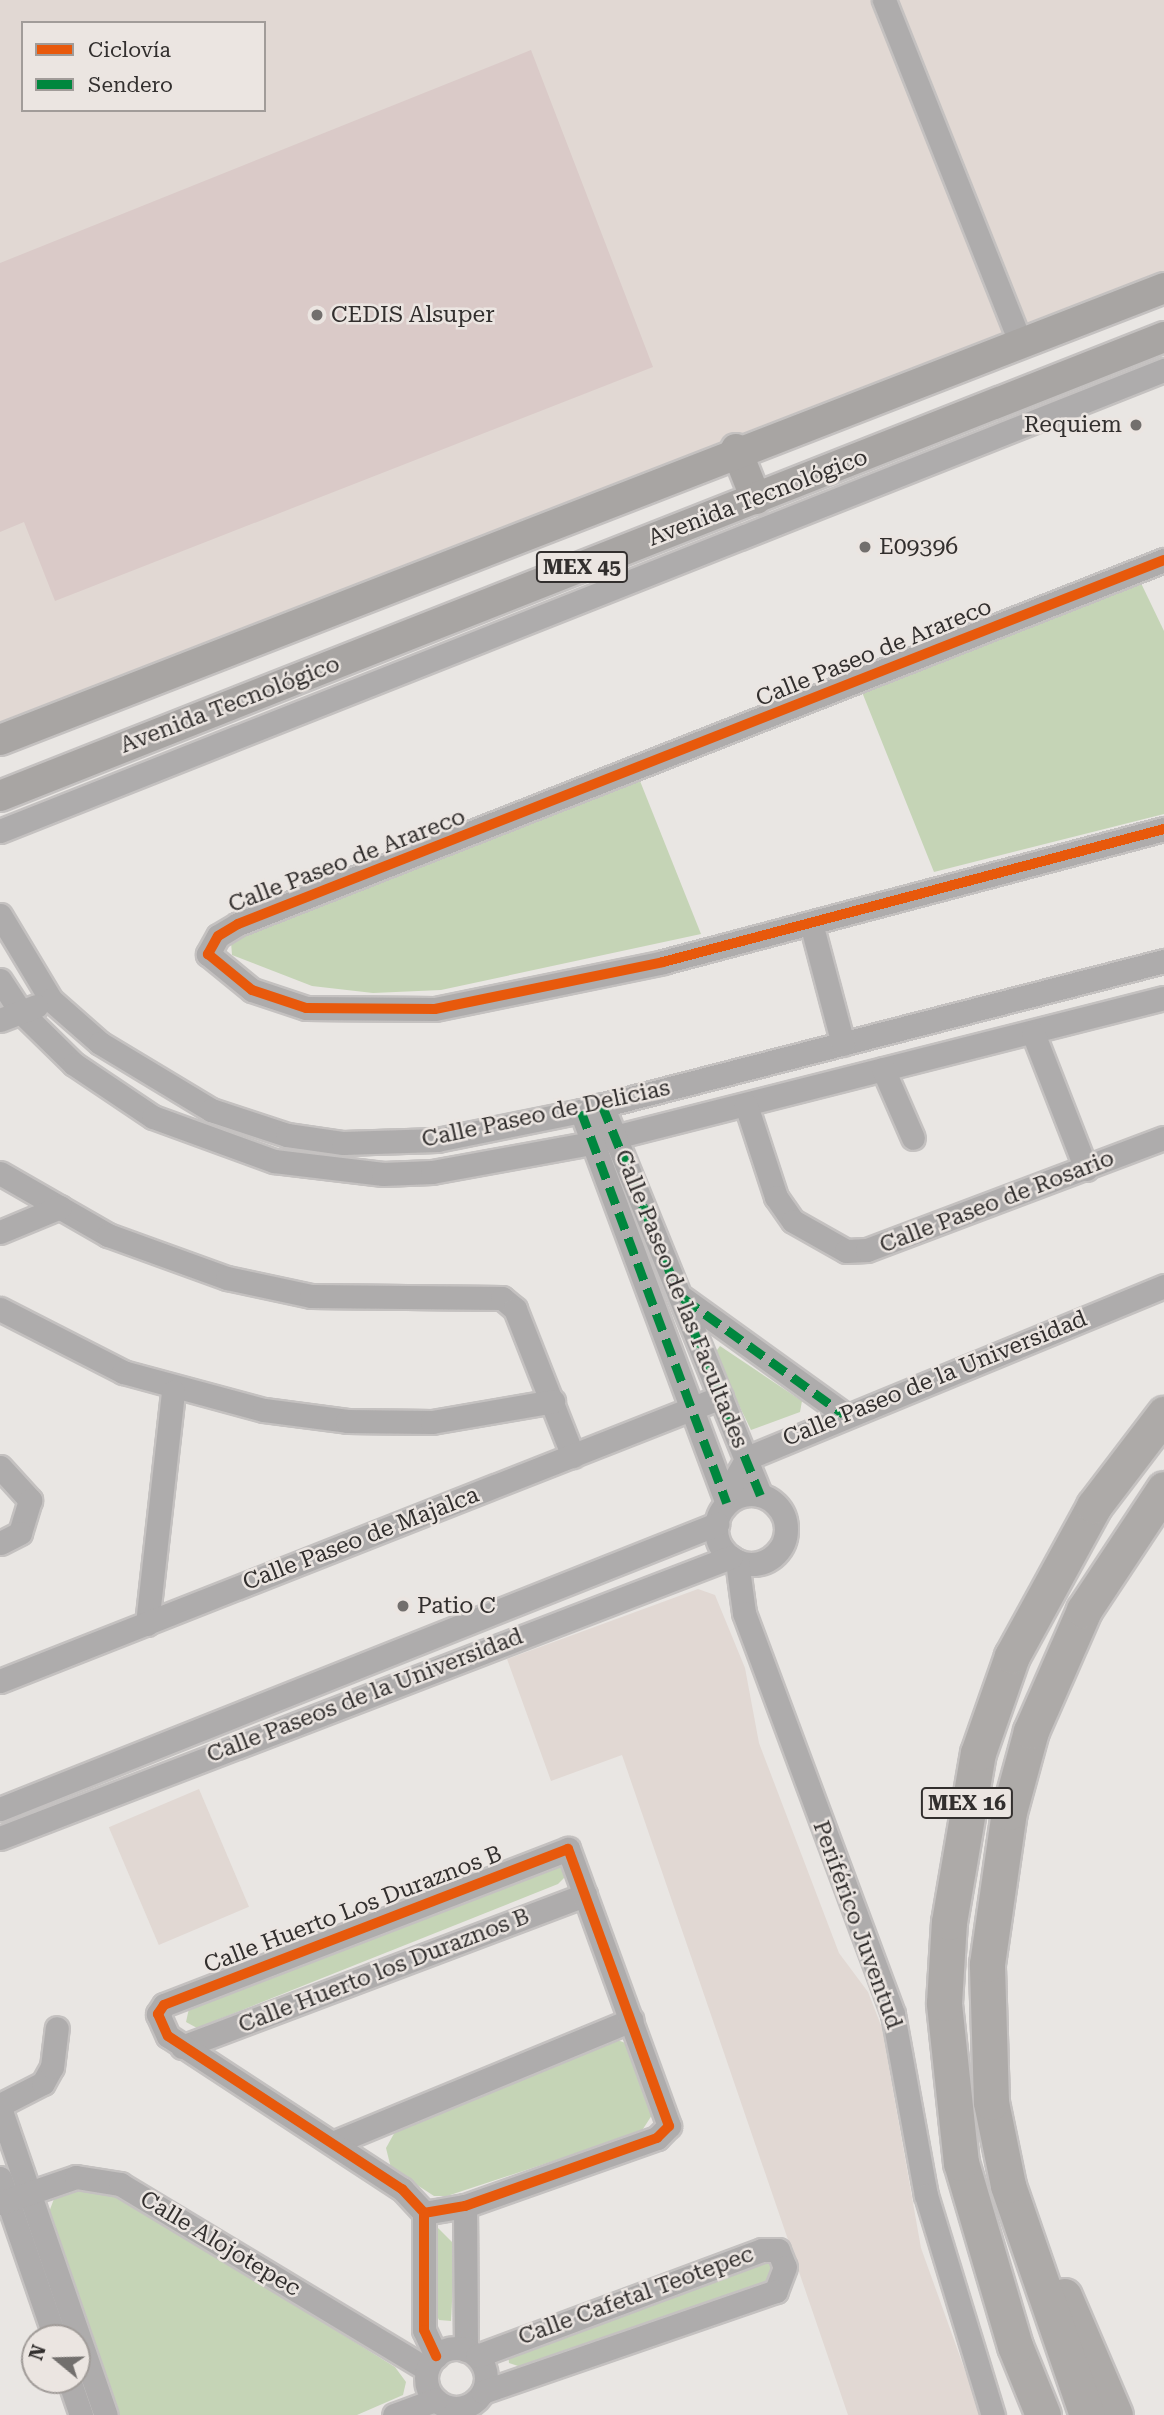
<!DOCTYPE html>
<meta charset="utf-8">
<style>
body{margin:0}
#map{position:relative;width:1164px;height:2415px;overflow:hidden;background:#e9e6e3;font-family:"Roboto Serif",serif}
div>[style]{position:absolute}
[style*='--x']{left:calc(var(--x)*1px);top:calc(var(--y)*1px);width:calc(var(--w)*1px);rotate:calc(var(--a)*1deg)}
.built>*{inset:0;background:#e1d8d3;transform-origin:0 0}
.green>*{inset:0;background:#c5d4b6}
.building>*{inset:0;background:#dacac8}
.roads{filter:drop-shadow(2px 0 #c4c1c0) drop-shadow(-2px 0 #c4c1c0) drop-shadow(0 2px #c4c1c0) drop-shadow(0 -2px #c4c1c0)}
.minor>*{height:23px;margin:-11.5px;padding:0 11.5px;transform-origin:11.5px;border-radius:11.5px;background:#aeacac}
.minor>.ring{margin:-11.5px;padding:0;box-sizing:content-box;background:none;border:23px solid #aeacac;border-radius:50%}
.major>*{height:30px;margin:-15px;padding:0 15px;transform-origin:15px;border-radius:15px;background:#a8a5a3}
.highway>*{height:35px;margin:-17.5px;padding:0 17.5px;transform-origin:17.5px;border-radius:17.5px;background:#adaaa8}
.quiet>*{height:9px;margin-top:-4.5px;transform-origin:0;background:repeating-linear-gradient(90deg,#00873e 0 18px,transparent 0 27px)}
.cycleway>*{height:10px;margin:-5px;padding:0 5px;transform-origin:5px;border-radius:5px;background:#e8590c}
.dots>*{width:19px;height:19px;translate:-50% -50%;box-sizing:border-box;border:4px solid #ebe5e1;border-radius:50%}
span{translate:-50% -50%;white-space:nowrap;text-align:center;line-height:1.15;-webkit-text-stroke:5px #ebe5e1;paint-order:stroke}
.shield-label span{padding:2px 5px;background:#ebe5e1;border:2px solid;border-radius:5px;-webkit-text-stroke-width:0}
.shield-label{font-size:21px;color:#322f2e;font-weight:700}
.poi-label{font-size:23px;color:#322f2e}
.left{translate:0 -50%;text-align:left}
.right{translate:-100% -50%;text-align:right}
.street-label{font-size:23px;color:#322f2e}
.legend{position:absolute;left:21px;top:21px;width:245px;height:91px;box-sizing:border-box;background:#ebe5e1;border:2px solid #a19c99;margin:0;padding:9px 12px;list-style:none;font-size:21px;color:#322f2e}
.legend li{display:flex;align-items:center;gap:14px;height:35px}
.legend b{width:35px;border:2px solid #a19c99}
.north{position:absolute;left:21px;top:2324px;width:70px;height:70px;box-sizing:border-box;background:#ebe5e1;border:2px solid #a19c99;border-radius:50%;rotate:289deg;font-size:19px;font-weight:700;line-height:28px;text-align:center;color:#322f2e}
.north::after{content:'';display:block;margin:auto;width:24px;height:32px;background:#726f6d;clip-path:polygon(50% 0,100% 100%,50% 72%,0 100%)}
</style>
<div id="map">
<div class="built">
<i style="clip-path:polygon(evenodd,0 0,1164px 0,1164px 279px,0 729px,0 0,23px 23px,264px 23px,264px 110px,23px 110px,23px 23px)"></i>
<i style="clip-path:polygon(698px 1589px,715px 1595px,745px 1668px,759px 1743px,839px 1953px,868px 1992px,882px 2028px,921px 2248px,981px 2415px,848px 2415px,622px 1755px,551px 1781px,507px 1659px)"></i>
<i style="left:199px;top:1789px;width:128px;height:98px;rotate:67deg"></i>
</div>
<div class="green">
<i style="clip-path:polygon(1139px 579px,1164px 631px,1164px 814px,934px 872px,862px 692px)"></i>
<i style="clip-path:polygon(640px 781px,701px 934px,441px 990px,373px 993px,312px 986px,232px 955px,231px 942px,247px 934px)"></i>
<i style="clip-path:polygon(720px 1346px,802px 1401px,800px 1412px,751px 1430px,714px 1354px)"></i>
<i style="clip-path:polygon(548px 1861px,564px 1864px,567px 1875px,558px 1884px,197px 2028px,186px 2022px,190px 2004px)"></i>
<i style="clip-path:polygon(615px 2039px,628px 2044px,654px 2112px,641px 2132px,447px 2196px,434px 2196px,391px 2168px,386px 2148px,396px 2130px)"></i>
<i style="clip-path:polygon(95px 2188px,112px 2191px,395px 2367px,406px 2382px,403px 2395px,357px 2415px,118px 2415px,48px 2215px,55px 2196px)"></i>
<i style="clip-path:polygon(438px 2228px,455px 2245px,451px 2321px,439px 2320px,434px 2310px,429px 2243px)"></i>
<i style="clip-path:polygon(769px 2258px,779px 2263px,774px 2283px,524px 2368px,509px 2363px,508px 2353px)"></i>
</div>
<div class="building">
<i style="clip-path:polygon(531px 50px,653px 367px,55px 601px,24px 522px,0 532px,0 263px)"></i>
</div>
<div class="roads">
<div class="minor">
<i style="--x:884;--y:0;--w:366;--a:68.3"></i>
<i style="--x:1164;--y:560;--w:995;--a:158.54"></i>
<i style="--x:238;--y:924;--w:23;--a:149"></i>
<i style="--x:218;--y:936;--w:21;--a:119"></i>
<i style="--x:208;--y:954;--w:57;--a:39.3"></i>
<i style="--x:252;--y:990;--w:57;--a:18.4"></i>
<i style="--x:306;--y:1008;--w:129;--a:0.4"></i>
<i style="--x:435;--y:1009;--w:233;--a:-11.6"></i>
<i style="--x:663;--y:962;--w:518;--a:-14.87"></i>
<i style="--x:0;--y:831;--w:1252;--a:-21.61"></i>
<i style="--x:0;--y:915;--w:99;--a:59"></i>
<i style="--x:51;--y:1000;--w:65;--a:41.3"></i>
<i style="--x:100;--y:1043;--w:130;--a:31.1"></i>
<i style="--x:211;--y:1110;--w:80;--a:18.2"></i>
<i style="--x:287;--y:1135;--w:57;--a:8.1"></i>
<i style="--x:343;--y:1143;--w:94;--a:-1.8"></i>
<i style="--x:437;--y:1140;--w:147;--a:-11.4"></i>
<i style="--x:581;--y:1111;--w:602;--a:-14.43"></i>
<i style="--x:811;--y:923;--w:125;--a:75.2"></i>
<i style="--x:0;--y:980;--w:38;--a:57"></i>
<i style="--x:21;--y:1012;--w:74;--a:44.5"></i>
<i style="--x:74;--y:1064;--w:95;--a:33.9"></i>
<i style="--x:153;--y:1117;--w:129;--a:20"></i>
<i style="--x:274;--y:1161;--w:110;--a:6.8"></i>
<i style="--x:383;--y:1174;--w:49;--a:-2.3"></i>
<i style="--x:432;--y:1172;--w:162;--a:-10.3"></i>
<i style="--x:591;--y:1143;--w:591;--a:-14.2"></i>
<i style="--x:0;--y:1020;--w:39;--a:-21"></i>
<i style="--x:1033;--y:1033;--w:146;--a:68.7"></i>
<i style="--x:883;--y:1069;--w:75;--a:66.5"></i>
<i style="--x:602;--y:1105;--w:421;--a:67.9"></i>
<i style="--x:746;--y:1105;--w:97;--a:71.9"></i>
<i style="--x:776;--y:1197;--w:29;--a:55"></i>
<i style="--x:793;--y:1221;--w:61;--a:29.5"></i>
<i style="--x:846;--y:1251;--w:21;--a:-3"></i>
<i style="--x:867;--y:1250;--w:317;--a:-20.7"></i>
<i style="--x:581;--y:1111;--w:418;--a:69.6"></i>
<i style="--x:0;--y:1173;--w:125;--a:29.9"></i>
<i style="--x:108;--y:1235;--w:127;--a:19.9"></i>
<i style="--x:227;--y:1278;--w:86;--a:12.1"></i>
<i style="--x:311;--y:1296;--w:191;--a:0.6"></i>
<i style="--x:502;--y:1298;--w:17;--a:40"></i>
<i style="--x:515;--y:1309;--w:158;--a:68.5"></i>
<i style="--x:0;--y:1232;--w:65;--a:-22.6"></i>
<i style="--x:683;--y:1298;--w:198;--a:35.8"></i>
<i style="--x:0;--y:1309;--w:138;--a:27.1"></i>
<i style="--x:123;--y:1372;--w:146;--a:15.1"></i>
<i style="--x:264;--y:1410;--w:84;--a:7.5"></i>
<i style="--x:347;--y:1421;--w:85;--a:0.7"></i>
<i style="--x:432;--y:1422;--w:123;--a:-9.8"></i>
<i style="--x:0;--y:1467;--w:45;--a:47.7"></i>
<i style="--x:30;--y:1500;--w:34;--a:107"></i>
<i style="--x:20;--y:1533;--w:22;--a:153"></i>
<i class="ring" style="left:716px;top:1494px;width:47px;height:47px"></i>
<i style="--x:725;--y:1496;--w:44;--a:-59.9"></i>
<i style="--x:747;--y:1458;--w:451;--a:-22.4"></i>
<i style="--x:737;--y:1561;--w:52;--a:82.3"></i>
<i style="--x:744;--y:1613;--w:428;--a:69.6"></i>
<i style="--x:893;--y:2014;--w:184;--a:79.7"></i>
<i style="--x:926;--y:2195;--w:230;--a:73.1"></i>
<i style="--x:147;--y:1624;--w:234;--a:-83.6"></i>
<i style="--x:0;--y:1681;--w:775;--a:-21.5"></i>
<i style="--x:0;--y:1809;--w:772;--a:-21.68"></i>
<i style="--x:0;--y:1838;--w:783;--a:-21.03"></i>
<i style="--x:182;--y:2047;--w:431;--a:-20.7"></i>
<i style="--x:0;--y:2105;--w:48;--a:-27.1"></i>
<i style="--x:43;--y:2083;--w:18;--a:-61"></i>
<i style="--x:52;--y:2067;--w:39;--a:-83"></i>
<i style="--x:0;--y:2108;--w:325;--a:71"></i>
<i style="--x:333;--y:2143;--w:323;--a:-22.4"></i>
<i style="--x:0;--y:2178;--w:169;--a:71"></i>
<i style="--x:0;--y:2203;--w:80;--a:-18.9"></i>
<i style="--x:76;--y:2177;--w:45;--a:9"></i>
<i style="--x:120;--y:2184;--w:358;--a:31.1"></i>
<i style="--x:465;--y:2206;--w:144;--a:89.6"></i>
<i style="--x:424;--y:2213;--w:42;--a:-9.7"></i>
<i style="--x:465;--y:2206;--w:204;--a:-19.5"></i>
<i style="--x:657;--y:2138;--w:17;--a:-45"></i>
<i style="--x:669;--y:2126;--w:295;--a:-110"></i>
<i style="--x:568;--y:1849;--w:433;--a:158.9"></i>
<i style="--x:164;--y:2005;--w:11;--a:124"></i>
<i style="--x:158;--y:2014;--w:24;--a:66"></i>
<i style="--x:168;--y:2036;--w:280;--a:33.2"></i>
<i style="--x:402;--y:2189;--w:33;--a:47"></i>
<i style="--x:424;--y:2213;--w:117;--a:90"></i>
<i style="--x:424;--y:2330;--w:29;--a:65"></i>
<i class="ring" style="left:426px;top:2348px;width:37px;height:37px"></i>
<i style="--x:477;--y:2356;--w:304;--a:-20.4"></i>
<i style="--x:762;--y:2250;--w:16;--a:0"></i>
<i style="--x:778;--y:2250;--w:18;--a:68"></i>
<i style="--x:785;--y:2267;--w:26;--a:111"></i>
<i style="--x:776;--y:2291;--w:310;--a:161"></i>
<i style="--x:69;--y:2380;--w:37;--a:71"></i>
<i style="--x:394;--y:2415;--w:44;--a:-20.1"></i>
</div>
<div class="major">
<i style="--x:736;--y:449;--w:54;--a:68.2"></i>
<i style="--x:0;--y:740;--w:1249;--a:-21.22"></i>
<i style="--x:0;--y:796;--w:1251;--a:-21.52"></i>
</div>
<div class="highway">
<i style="--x:1064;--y:2296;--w:129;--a:66.8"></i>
<i style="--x:1043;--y:2415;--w:74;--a:-112.1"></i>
<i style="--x:1015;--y:2346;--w:191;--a:-106.4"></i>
<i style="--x:961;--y:2163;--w:161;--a:-96.1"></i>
<i style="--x:944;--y:2003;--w:81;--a:-86.5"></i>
<i style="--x:949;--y:1922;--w:171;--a:-80.3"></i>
<i style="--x:978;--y:1753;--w:103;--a:-70.7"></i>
<i style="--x:1012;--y:1656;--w:171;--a:-61.3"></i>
<i style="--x:1094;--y:1506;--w:116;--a:-52.7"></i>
<i style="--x:1087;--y:2415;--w:243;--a:-109"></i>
<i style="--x:1008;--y:2185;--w:85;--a:-101.6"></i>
<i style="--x:991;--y:2102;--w:138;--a:-91.7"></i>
<i style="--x:987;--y:1964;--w:154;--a:-81.8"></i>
<i style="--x:1009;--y:1812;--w:84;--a:-74.8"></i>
<i style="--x:1031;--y:1731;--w:132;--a:-66.3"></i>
<i style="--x:1084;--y:1610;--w:145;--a:-56.5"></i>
</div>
</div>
<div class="quiet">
<i style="--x:602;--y:1105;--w:421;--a:67.9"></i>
<i style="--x:581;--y:1111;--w:418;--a:69.6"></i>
<i style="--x:683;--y:1298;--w:198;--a:35.8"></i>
</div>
<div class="cycleway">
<i style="--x:1164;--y:560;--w:995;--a:158.54"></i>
<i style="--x:238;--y:924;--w:23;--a:149"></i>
<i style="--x:218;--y:936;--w:21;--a:119"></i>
<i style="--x:208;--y:954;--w:57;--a:39.3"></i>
<i style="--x:252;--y:990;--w:57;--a:18.4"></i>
<i style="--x:306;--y:1008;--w:129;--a:0.4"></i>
<i style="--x:435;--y:1009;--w:233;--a:-11.6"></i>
<i style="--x:663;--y:962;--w:518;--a:-14.87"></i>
<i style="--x:424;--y:2213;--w:42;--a:-9.7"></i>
<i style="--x:465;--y:2206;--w:204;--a:-19.5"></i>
<i style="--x:657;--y:2138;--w:17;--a:-45"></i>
<i style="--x:669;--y:2126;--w:295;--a:-110"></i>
<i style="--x:568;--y:1849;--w:433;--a:158.9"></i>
<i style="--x:164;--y:2005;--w:11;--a:124"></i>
<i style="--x:158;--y:2014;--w:24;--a:66"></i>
<i style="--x:168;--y:2036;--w:280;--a:33.2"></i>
<i style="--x:402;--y:2189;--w:33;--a:47"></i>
<i style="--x:424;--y:2213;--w:117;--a:90"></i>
<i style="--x:424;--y:2330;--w:29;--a:65"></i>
</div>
<div class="dots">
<i style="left:317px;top:315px;background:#726f6d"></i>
<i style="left:1136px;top:425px;background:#726f6d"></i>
<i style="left:865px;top:547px;background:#726f6d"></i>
<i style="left:403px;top:1606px;background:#726f6d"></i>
</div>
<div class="shield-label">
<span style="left:582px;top:567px">MEX 45</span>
<span style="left:967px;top:1803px">MEX 16</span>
</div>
<div class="poi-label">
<span class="left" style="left:331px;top:315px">CEDIS Alsuper</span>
<span class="right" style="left:1122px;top:425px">Requiem</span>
<span class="left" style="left:879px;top:547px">E09396</span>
<span class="left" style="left:417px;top:1606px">Patio C</span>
</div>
<div class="street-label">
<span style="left:758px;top:498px;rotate:-21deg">Avenida Tecnológico</span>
<span style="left:874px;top:653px;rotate:-22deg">Calle Paseo de Arareco</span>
<span style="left:230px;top:705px;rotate:-21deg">Avenida Tecnológico</span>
<span style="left:347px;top:861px;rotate:-21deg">Calle Paseo de Arareco</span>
<span style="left:546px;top:1114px;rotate:-12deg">Calle Paseo de Delicias</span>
<span style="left:997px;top:1202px;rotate:-21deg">Calle Paseo de Rosario</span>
<span style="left:681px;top:1299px;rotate:68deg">Calle Paseo de las Facultades</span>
<span style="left:935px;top:1379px;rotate:-22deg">Calle Paseo de la Universidad</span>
<span style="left:361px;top:1539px;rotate:-21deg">Calle Paseo de Majalca</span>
<span style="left:365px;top:1696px;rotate:-21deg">Calle Paseos de la Universidad</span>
<span style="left:353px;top:1910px;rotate:-21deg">Calle Huerto Los Duraznos B</span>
<span style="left:857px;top:1925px;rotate:70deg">Periférico Juventud</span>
<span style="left:384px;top:1971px;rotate:-21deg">Calle Huerto los Duraznos B</span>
<span style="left:220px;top:2244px;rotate:31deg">Calle Alojotepec</span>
<span style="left:636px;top:2296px;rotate:-20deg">Calle Cafetal Teotepec</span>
</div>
<ul class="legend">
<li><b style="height:9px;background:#e8590c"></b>Ciclovía</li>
<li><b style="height:9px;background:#00873e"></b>Sendero</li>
</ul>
<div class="north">N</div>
</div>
